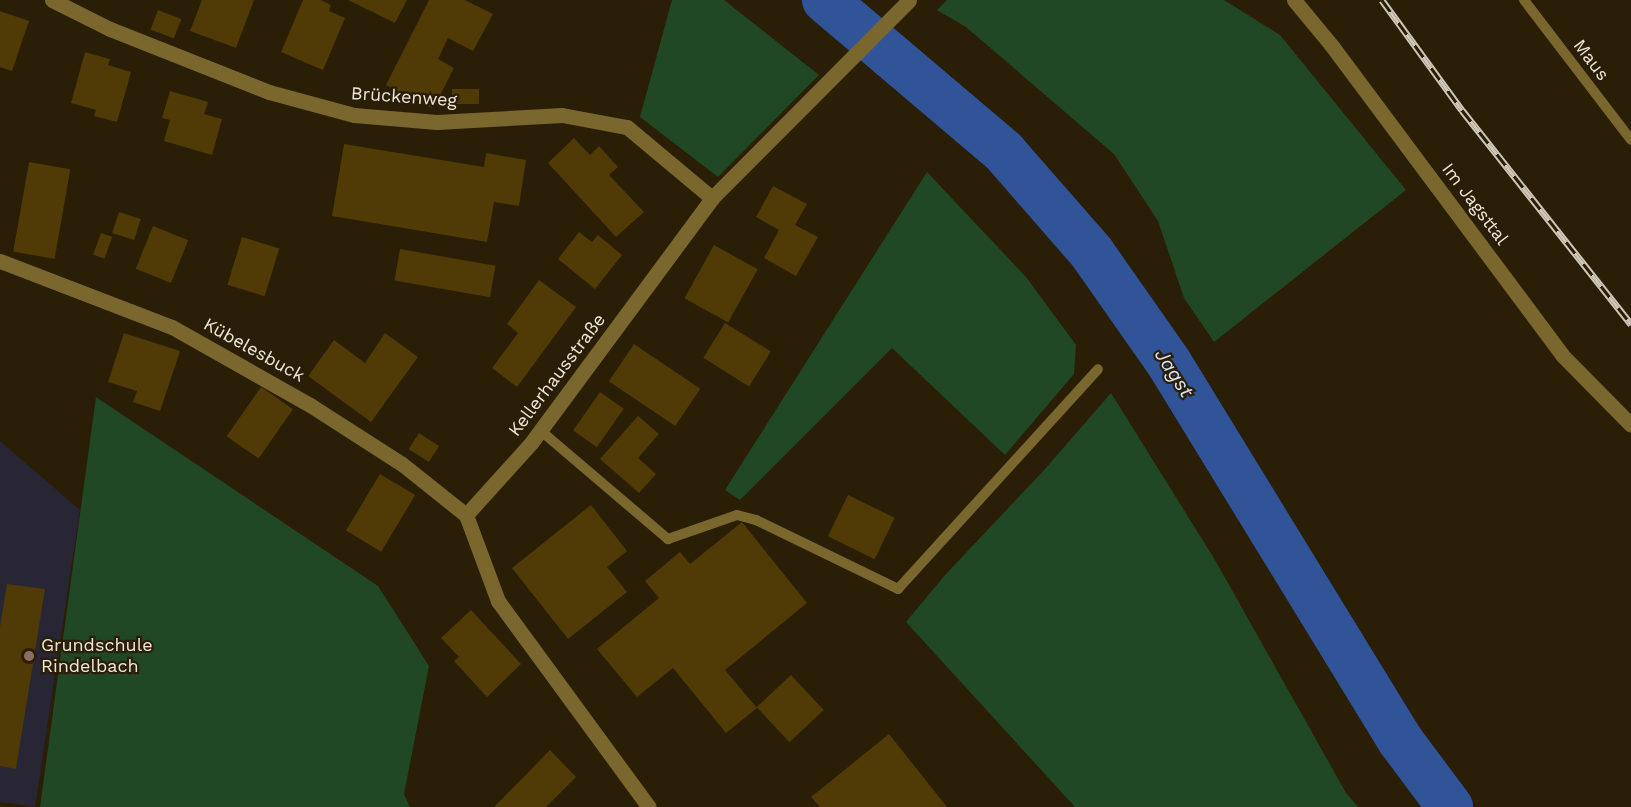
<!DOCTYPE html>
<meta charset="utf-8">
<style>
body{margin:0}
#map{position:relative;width:1631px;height:807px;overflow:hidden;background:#2a1e07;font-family:"Work Sans",sans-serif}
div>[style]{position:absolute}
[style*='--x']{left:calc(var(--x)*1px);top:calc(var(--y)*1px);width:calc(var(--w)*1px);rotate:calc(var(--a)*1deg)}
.education>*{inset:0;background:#282535}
.green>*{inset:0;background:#204825}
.river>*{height:46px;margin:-23px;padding:0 23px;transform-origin:23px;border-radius:23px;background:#315498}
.building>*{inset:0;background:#503a05;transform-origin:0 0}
.lane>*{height:10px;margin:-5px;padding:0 5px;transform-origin:5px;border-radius:5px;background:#79672d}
.street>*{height:15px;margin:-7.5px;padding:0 7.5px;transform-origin:7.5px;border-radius:7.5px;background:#79672d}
.rail>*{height:7px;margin-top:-3.5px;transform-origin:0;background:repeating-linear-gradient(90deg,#2a1e07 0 14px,#cfc7b8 0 28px);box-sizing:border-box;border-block:2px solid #cfc7b8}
.dots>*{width:16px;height:16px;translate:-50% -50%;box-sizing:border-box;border:3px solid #2a1e07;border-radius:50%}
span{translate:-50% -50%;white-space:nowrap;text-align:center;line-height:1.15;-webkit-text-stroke:4.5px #2a1e07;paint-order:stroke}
.street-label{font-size:18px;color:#eee7d9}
.poi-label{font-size:18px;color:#eee7d9}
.left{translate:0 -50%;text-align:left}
.water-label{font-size:20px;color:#d8e3f7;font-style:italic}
</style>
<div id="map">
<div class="education">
<i style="clip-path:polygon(0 441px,80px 510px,35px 807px,0 802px)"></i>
</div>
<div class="green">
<i style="clip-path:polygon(672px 0,724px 0,819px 75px,718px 177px,640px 117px)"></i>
<i style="clip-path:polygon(947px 0,1224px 0,1280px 35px,1406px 190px,1214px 342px,1184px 298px,1158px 221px,1114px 154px,966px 27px,937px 10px)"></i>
<i style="clip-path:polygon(927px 172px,1026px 277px,1076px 345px,1074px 374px,1005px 455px,892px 348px,740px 500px,725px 490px)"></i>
<i style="clip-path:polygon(1111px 393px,1215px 560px,1346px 793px,1358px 807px,1075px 807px,906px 622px,946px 574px,1045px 469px)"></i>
<i style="clip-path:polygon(96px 397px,378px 586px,429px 666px,404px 794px,410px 807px,40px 807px)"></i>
</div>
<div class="river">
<i style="--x:825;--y:0;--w:235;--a:40.3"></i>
<i style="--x:1004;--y:152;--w:134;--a:48.9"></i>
<i style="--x:1092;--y:253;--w:134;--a:55"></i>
<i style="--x:1169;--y:363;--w:442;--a:58.5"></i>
<i style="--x:1400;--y:740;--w:84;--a:53.3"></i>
</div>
<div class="building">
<i style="clip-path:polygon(202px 0,254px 0,236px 48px,190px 31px)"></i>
<i style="clip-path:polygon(303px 0,321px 0,331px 5px,329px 11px,345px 18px,323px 70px,281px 52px)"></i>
<i style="clip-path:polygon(348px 0,407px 0,395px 23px)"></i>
<i style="clip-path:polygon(429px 0,465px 0,493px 14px,473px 51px,448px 38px,438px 59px,454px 68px,433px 109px,386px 85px)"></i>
<i style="left:158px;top:10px;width:25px;height:21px;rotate:21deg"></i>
<i style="clip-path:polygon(0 11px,29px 21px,12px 71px,0 67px)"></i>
<i style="clip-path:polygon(85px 52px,110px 59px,108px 65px,131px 72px,117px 122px,94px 116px,96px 110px,71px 103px)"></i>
<i style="left:452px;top:89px;width:27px;height:15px"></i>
<i style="clip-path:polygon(170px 91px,208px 102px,204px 114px,222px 119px,212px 155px,164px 141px,170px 120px,162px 118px)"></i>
<i style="clip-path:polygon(574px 138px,590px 155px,599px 146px,618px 167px,609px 175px,644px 212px,616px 237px,548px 163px)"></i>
<i style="clip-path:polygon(344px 144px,484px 167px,486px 153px,526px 160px,519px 206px,494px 202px,487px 242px,332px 216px)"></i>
<i style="left:29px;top:162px;width:42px;height:91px;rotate:10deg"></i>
<i style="clip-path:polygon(773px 186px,807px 204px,795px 225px,818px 237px,796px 276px,764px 258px,779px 230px,756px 217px)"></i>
<i style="left:119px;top:212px;width:23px;height:22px;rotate:18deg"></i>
<i style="left:153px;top:226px;width:38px;height:46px;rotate:22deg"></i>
<i style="clip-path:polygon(579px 232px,592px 242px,598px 235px,622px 255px,595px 289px,558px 259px)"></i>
<i style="left:101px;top:233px;width:12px;height:23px;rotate:20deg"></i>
<i style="left:242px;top:237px;width:39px;height:50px;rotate:17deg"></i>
<i style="left:714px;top:245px;width:50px;height:61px;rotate:29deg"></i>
<i style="left:400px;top:249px;width:97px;height:32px;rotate:10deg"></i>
<i style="clip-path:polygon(539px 280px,576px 307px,517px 387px,492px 368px,518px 333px,507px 324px)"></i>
<i style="left:725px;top:323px;width:54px;height:41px;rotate:32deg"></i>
<i style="clip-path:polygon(124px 333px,180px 351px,160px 411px,133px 402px,137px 391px,108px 382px)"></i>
<i style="clip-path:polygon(385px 333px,418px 357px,371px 422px,308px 376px,334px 340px,365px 363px)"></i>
<i style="left:634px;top:344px;width:80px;height:45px;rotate:34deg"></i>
<i style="left:261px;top:387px;width:39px;height:60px;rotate:35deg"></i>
<i style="left:600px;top:392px;width:29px;height:47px;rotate:35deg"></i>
<i style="clip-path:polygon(638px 416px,659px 434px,638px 458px,656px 474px,639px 493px,600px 459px)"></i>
<i style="left:419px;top:433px;width:24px;height:19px;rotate:33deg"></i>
<i style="left:380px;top:474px;width:41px;height:66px;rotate:31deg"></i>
<i style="left:848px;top:495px;width:52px;height:46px;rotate:26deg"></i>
<i style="clip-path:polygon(591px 505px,627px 551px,607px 567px,627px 592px,568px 639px,512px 568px)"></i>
<i style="clip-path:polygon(742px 522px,807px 603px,725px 670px,757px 708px,726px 733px,673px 668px,637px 697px,597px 649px,659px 598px,645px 581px,680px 552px,690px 564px)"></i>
<i style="clip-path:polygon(7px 584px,45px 589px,16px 769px,0 766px,0 627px)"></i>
<i style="clip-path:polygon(471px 610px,521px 664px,487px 697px,454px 661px,459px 657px,441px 638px)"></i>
<i style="left:791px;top:675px;width:48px;height:47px;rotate:47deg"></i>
<i style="clip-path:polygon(889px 734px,947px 807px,820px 807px,811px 797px)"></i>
<i style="clip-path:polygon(550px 750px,576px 777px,546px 807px,494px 807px)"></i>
</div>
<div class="lane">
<i style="--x:1524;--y:0;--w:176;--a:52.6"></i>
<i style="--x:541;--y:431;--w:167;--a:40.4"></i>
<i style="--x:668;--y:539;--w:73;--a:-19.2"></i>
<i style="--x:737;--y:515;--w:20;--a:15"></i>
<i style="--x:756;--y:520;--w:158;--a:25.9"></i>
<i style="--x:898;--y:589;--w:297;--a:-47.7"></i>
</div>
<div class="street">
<i style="--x:52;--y:0;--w:65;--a:26.6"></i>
<i style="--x:110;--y:29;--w:171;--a:21.6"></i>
<i style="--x:269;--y:92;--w:88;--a:15.1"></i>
<i style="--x:354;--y:115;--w:83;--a:4.8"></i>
<i style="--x:437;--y:122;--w:125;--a:-3.2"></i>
<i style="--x:562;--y:115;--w:66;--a:10.5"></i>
<i style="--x:627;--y:127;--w:111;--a:39.9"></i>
<i style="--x:1294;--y:0;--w:60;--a:50.4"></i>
<i style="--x:1332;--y:46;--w:385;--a:53.3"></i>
<i style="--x:1562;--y:355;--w:98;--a:45.4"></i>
<i style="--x:0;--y:261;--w:184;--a:21"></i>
<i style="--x:172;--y:327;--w:159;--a:29.5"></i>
<i style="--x:310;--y:405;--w:109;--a:32.7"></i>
<i style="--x:402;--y:464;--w:82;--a:38.6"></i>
<i style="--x:466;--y:515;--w:97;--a:-47.9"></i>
<i style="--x:531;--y:443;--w:305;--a:-53.5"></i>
<i style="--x:712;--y:198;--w:279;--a:-45.1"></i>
<i style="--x:466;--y:515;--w:92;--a:69.6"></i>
<i style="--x:498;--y:601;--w:255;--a:53.8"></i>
</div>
<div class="rail">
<i style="--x:1382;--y:0;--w:136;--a:54"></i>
<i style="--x:1462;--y:110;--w:273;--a:51.7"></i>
</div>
<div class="dots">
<i style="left:29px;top:656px;background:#8d6e63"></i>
</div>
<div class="street-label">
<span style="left:1591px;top:60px;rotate:53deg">Maus</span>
<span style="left:404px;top:97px;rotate:4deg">Brückenweg</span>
<span style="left:1475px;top:204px;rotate:53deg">Im Jagsttal</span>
<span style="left:254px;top:350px;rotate:29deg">Kübelesbuck</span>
<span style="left:557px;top:375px;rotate:-53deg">Kellerhausstraße</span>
</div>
<div class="poi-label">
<span class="left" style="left:41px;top:656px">Grundschule<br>Rindelbach</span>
</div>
<div class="water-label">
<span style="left:1174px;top:373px;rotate:57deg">Jagst</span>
</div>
</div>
